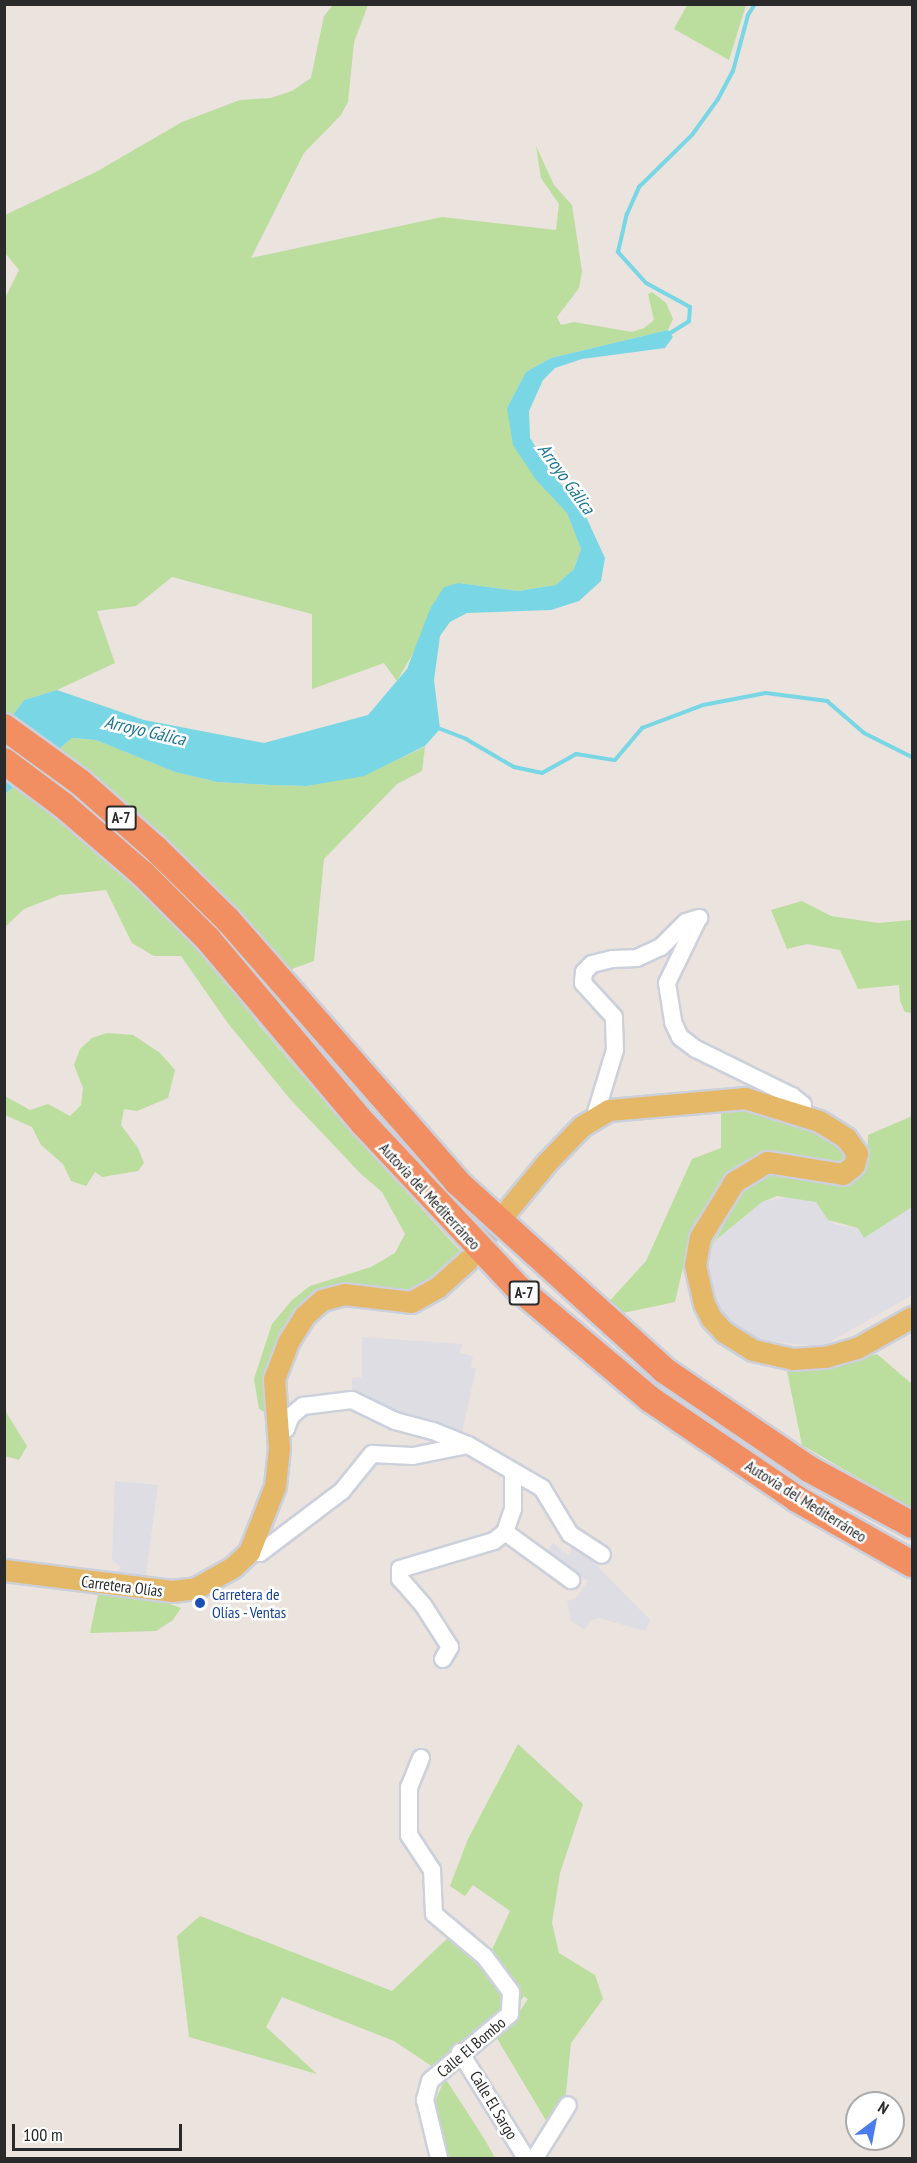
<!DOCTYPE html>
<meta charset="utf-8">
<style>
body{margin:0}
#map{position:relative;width:917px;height:2163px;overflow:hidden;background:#ebe3dd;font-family:"PT Sans Narrow",sans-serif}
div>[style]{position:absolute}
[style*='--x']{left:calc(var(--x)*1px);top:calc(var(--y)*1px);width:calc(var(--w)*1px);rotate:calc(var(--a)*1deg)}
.industrial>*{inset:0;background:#dedde4}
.green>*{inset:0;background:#bbdd9e}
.water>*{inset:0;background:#78d6e5}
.stream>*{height:4px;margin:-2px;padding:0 2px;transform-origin:2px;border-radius:2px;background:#78d6e5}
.major-tunnel>*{height:21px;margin-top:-10.5px;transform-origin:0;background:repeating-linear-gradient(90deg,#c4beb9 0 21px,transparent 0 31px)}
.roads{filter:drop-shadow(2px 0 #ccd0db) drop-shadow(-2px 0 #ccd0db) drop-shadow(0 2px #ccd0db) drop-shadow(0 -2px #ccd0db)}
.minor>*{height:16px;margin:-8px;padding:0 8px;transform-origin:8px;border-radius:8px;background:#fff}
.major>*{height:21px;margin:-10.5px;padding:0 10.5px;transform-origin:10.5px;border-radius:10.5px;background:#e5b868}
.highway>*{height:26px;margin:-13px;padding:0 13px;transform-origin:13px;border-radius:13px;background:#f18e62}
.dots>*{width:16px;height:16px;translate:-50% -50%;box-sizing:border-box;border:3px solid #fff;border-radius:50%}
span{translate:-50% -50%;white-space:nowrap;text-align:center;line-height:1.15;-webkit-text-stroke:5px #fff;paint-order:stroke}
.shield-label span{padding:2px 4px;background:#fff;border:2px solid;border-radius:4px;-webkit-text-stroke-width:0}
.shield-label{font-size:15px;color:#2a2a2a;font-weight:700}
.street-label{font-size:16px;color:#2a2a2a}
.transit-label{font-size:16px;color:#164399}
.left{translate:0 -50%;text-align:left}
.water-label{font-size:18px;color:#187690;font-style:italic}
.frame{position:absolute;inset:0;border:6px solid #2a2a2a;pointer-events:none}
.north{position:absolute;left:845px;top:2091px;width:60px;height:60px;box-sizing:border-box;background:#fff;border:2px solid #aaa;border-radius:50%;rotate:32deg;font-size:16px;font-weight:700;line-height:24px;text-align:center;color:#2a2a2a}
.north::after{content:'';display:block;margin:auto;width:21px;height:27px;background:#4a7ceb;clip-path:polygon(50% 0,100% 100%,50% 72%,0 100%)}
.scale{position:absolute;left:12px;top:2124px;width:170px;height:27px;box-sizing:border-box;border:3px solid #2a2a2a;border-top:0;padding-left:8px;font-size:18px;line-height:21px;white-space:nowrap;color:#2a2a2a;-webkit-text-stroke:4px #fff;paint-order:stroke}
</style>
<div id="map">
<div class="industrial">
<i style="clip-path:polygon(794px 1195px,822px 1205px,828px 1220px,837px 1225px,858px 1228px,912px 1206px,912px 1295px,821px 1347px,759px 1340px,729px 1320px,717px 1303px,710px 1282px,709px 1251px,717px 1239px,762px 1202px)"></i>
<i style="clip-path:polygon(362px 1337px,462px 1344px,460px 1353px,473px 1356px,471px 1367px,476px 1369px,462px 1434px,381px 1414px,383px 1404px,352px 1395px,352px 1378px,362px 1377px)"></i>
<i style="clip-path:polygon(115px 1481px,158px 1485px,145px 1582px,114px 1575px,121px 1567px,112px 1560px)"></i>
<i style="clip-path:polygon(553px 1543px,568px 1555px,575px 1543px,650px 1620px,645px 1631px,599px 1618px,591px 1620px,584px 1630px,571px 1621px,567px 1601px,575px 1599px,588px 1581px,546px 1554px)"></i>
</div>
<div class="green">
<i style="clip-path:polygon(333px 5px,368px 5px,354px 42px,348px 102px,341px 115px,304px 153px,251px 258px,442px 217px,556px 230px,559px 204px,541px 178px,536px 146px,554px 185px,572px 205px,582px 271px,579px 288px,557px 317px,561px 325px,574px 322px,632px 332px,644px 328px,654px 320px,648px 294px,652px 292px,666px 303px,673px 319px,668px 330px,551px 358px,526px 372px,507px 408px,539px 483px,567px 513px,581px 549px,574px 569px,556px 585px,518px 591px,459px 583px,430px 609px,423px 636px,397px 681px,384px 663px,312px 689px,312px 614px,172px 577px,136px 606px,97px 611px,115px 663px,57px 690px,24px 700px,5px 726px,4px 300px,19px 270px,5px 253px,5px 215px,96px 172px,182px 122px,240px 100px,271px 98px,292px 91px,311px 78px,324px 16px)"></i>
<i style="clip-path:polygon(687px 5px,746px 5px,729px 60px,674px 29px)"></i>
<i style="clip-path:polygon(72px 738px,96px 740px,175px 772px,217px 782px,270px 785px,307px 786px,364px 775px,425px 747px,422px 771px,397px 784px,324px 859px,314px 961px,289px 970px,236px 913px,200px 947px,259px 1025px,341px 1121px,475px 1267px,469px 1273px,454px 1260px,440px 1275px,408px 1294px,309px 1300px,268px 1414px,259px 1409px,254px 1379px,272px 1324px,292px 1300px,310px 1286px,371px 1267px,395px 1253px,405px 1234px,382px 1192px,361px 1174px,290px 1099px,227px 1022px,181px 956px,154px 956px,132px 943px,106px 890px,60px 895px,24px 909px,5px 927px,5px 794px)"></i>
<i style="clip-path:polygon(802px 901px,831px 916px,878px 923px,912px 920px,912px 1013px,905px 1012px,900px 1001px,899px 985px,858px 989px,840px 950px,807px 944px,787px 949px,771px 910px)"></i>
<i style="clip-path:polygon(107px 1033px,133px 1035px,160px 1053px,175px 1070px,168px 1098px,137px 1111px,124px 1109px,121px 1125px,138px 1148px,144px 1163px,138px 1171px,102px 1177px,95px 1172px,86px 1186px,71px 1181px,63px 1164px,41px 1145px,32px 1127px,5px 1115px,5px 1096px,30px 1110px,48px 1104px,70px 1116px,81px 1105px,83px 1088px,74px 1065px,80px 1049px,92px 1038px)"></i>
<i style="clip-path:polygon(746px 1106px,789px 1119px,846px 1145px,845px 1165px,760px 1159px,688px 1246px,675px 1302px,618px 1314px,606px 1305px,646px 1261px,692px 1159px,721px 1148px,721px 1110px)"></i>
<i style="clip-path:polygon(912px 1116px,912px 1207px,864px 1238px,858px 1228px,828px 1220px,816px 1202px,777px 1196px,762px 1202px,717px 1239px,709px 1251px,748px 1183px,771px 1169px,838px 1183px,857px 1180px,867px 1166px,868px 1135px)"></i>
<i style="clip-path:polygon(877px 1354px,912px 1384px,912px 1509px,802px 1445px,786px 1366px,824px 1369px)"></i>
<i style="clip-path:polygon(4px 1409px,27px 1446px,19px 1460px,5px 1456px)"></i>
<i style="clip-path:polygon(99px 1590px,156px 1599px,181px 1608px,173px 1620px,156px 1631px,90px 1633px)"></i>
<i style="clip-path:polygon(518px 1744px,583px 1804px,560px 1873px,552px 1923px,559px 1953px,595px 1975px,603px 1999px,571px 2043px,565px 2103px,551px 2129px,495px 2035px,510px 2026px,528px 1999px,524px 1996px,520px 2002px,515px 1987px,489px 1956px,510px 1911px,473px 1885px,465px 1896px,450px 1886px,468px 1839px)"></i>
<i style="clip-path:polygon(200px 1916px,392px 1991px,453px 1933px,485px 1964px,507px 1995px,500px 2013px,488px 2024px,433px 2067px,394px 2041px,282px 1997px,266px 2027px,317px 2074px,189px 2037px,177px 1936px)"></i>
<i style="clip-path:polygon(445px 2078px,485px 2140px,495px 2158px,451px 2158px,447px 2153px,437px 2132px,434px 2104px)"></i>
</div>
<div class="water">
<i style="clip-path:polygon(668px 330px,673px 337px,665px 348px,582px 359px,555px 368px,543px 380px,529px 411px,530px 438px,557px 480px,581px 506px,605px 558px,601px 581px,579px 601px,551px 610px,467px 613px,450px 622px,440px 636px,434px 680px,440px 729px,425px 746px,364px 776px,307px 786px,270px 785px,217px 782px,175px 772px,96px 740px,72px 738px,5px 794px,5px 726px,24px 700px,57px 690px,144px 720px,264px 743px,368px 715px,407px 669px,430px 609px,444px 587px,459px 583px,518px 591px,556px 585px,574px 569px,581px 549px,567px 513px,537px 481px,513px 445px,507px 408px,526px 372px,551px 358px)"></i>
</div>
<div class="stream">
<i style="--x:667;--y:335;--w:26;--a:-32"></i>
<i style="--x:689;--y:321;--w:14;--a:-86"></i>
<i style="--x:690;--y:307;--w:50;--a:-151.4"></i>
<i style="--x:646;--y:283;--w:42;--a:-132.1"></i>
<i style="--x:618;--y:252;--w:39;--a:-77"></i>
<i style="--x:627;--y:214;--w:30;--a:-66"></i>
<i style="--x:639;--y:187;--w:74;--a:-44.5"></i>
<i style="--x:692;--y:135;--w:44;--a:-54.2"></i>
<i style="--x:718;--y:99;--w:32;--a:-62"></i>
<i style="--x:733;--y:71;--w:58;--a:-75"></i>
<i style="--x:748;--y:15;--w:13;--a:-58"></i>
<i style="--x:438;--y:728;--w:30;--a:21"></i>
<i style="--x:466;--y:739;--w:56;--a:30.3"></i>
<i style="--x:514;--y:767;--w:29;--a:12"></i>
<i style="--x:542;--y:773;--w:39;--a:-29"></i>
<i style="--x:576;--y:754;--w:39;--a:9"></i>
<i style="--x:615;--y:760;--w:42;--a:-49.8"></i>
<i style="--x:642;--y:728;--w:65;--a:-20.7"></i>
<i style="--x:703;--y:705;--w:64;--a:-10.8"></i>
<i style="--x:766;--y:693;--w:62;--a:7.5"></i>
<i style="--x:827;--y:701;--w:49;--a:40.9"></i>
<i style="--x:864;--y:733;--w:54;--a:26.6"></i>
</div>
<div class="major-tunnel">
<i style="--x:469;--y:1259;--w:60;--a:-51.8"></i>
</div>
<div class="roads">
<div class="minor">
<i style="--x:697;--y:921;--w:69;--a:115.8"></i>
<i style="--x:667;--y:983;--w:39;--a:81"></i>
<i style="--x:673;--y:1022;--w:17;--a:65"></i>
<i style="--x:680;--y:1037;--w:20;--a:37"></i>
<i style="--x:696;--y:1049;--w:107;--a:26.1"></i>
<i style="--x:792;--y:1096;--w:14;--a:39"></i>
<i style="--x:803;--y:1105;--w:9;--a:108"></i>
<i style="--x:594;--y:1119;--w:72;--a:-73.1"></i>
<i style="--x:615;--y:1050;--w:33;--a:-92"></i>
<i style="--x:614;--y:1017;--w:46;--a:-132.4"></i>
<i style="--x:583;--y:983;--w:11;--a:-85"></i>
<i style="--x:584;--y:972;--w:11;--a:-45"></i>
<i style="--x:592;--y:964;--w:21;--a:-14"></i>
<i style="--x:612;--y:959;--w:25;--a:-2"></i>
<i style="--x:637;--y:958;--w:26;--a:-25"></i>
<i style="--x:661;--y:947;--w:35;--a:-45"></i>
<i style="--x:686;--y:922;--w:14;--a:-17"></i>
<i style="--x:278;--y:1430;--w:8;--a:-7"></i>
<i style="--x:286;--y:1429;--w:14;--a:-69"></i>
<i style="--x:291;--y:1416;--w:16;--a:-40"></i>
<i style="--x:303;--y:1406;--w:49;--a:-7"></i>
<i style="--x:352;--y:1400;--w:48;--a:26"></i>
<i style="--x:395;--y:1421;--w:39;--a:15"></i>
<i style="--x:433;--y:1431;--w:38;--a:22"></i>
<i style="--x:468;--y:1445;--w:86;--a:30.2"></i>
<i style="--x:542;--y:1488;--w:54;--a:58.7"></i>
<i style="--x:570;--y:1534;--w:38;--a:33"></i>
<i style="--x:513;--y:1473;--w:36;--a:90"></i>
<i style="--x:513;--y:1509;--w:24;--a:109"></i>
<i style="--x:505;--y:1532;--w:82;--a:36"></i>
<i style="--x:249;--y:1552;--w:11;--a:5"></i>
<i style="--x:260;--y:1553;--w:103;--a:-37.1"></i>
<i style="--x:342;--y:1491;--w:48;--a:-51"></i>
<i style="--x:372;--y:1454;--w:41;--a:2.8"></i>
<i style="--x:413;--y:1456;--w:56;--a:-11.3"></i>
<i style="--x:443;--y:1659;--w:14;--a:-60"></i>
<i style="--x:450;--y:1647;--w:50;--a:-122.7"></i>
<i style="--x:423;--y:1605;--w:35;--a:-131"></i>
<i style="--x:400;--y:1579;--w:10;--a:-90"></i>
<i style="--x:400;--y:1569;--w:98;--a:-16.6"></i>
<i style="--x:494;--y:1541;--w:14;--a:-39"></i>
<i style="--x:421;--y:1758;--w:31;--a:112"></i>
<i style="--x:409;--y:1787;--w:48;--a:90"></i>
<i style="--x:409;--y:1835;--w:42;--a:56.7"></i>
<i style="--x:432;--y:1870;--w:44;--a:87.4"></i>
<i style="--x:434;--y:1914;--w:67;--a:40.1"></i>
<i style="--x:485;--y:1957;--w:44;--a:53.4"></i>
<i style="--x:511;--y:1992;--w:22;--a:93"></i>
<i style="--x:510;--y:2014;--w:104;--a:140.1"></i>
<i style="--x:430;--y:2081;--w:20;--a:105"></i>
<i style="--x:425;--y:2100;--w:60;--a:76.4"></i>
<i style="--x:460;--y:2052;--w:125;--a:58.1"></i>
<i style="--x:535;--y:2158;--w:62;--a:-58.1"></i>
</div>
<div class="major">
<i style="--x:506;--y:1212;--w:65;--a:-50.6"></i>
<i style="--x:547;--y:1162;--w:50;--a:-45.8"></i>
<i style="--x:582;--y:1126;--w:31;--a:-31"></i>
<i style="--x:609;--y:1110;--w:137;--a:-5"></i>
<i style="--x:745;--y:1098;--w:77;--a:17.3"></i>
<i style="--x:819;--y:1121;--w:32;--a:32"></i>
<i style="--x:846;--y:1138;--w:19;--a:54"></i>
<i style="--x:857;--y:1153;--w:12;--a:104"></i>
<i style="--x:854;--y:1165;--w:14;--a:141"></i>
<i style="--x:843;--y:1174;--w:77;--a:-171"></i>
<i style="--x:767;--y:1162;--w:39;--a:149"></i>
<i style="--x:734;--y:1182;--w:65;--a:121.7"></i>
<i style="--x:700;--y:1237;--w:28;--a:100"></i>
<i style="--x:695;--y:1265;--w:40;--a:77"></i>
<i style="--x:704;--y:1304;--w:16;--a:63"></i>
<i style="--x:711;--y:1318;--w:19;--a:47"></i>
<i style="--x:724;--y:1332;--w:34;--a:32"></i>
<i style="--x:753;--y:1350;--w:41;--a:12.7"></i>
<i style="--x:793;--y:1359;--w:32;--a:-4"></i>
<i style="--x:825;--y:1357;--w:33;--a:-16"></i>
<i style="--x:857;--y:1348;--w:63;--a:-29.4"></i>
<i style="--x:4;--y:1570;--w:169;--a:7.1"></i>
<i style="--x:172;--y:1591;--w:24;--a:-7"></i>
<i style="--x:196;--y:1588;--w:43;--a:-29.6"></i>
<i style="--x:233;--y:1567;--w:22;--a:-43"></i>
<i style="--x:249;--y:1552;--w:71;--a:-68.5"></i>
<i style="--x:275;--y:1486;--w:38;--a:-84"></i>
<i style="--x:279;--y:1448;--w:69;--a:-94.1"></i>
<i style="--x:274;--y:1379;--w:40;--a:-69"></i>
<i style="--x:288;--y:1342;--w:31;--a:-58"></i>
<i style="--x:304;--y:1316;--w:24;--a:-42"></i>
<i style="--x:322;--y:1300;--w:23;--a:-15"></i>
<i style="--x:344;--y:1294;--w:67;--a:6.8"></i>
<i style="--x:411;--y:1302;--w:31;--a:-29"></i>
<i style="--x:438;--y:1287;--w:40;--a:-42"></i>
</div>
<div class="highway">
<i style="--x:4;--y:727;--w:94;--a:35.9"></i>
<i style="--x:80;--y:782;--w:101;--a:41.4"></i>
<i style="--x:156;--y:849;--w:101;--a:44.6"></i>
<i style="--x:228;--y:920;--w:348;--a:48.8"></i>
<i style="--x:457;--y:1182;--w:280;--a:42.2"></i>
<i style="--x:664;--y:1370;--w:176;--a:34.3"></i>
<i style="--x:809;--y:1469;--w:117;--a:28.5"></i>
<i style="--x:4;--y:761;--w:74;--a:36.7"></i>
<i style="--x:63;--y:805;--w:106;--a:40.8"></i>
<i style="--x:143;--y:874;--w:92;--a:45"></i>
<i style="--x:208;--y:939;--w:241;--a:49.9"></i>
<i style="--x:363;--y:1123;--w:225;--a:46.8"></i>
<i style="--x:517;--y:1287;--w:174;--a:40.1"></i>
<i style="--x:650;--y:1399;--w:178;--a:34.2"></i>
<i style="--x:797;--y:1499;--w:132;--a:29.5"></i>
</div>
</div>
<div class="dots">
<i style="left:200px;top:1603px;background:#1a4fb4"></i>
</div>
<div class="shield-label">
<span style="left:121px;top:818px">A-7</span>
<span style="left:524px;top:1293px">A-7</span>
</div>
<div class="street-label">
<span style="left:430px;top:1196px;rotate:47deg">Autovía del Mediterráneo</span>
<span style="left:806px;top:1501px;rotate:32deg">Autovía del Mediterráneo</span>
<span style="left:122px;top:1586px;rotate:7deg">Carretera Olías</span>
<span style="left:471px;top:2047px;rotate:-40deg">Calle El Bombo</span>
<span style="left:494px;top:2105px;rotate:59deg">Calle El Sargo</span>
</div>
<div class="transit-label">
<span class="left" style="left:212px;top:1603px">Carretera de<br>Olías - Ventas</span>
</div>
<div class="water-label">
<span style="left:566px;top:479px;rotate:54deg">Arroyo Gálica</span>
<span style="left:145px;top:731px;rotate:13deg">Arroyo Gálica</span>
</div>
<div class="frame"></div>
<div class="north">N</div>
<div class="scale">100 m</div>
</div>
